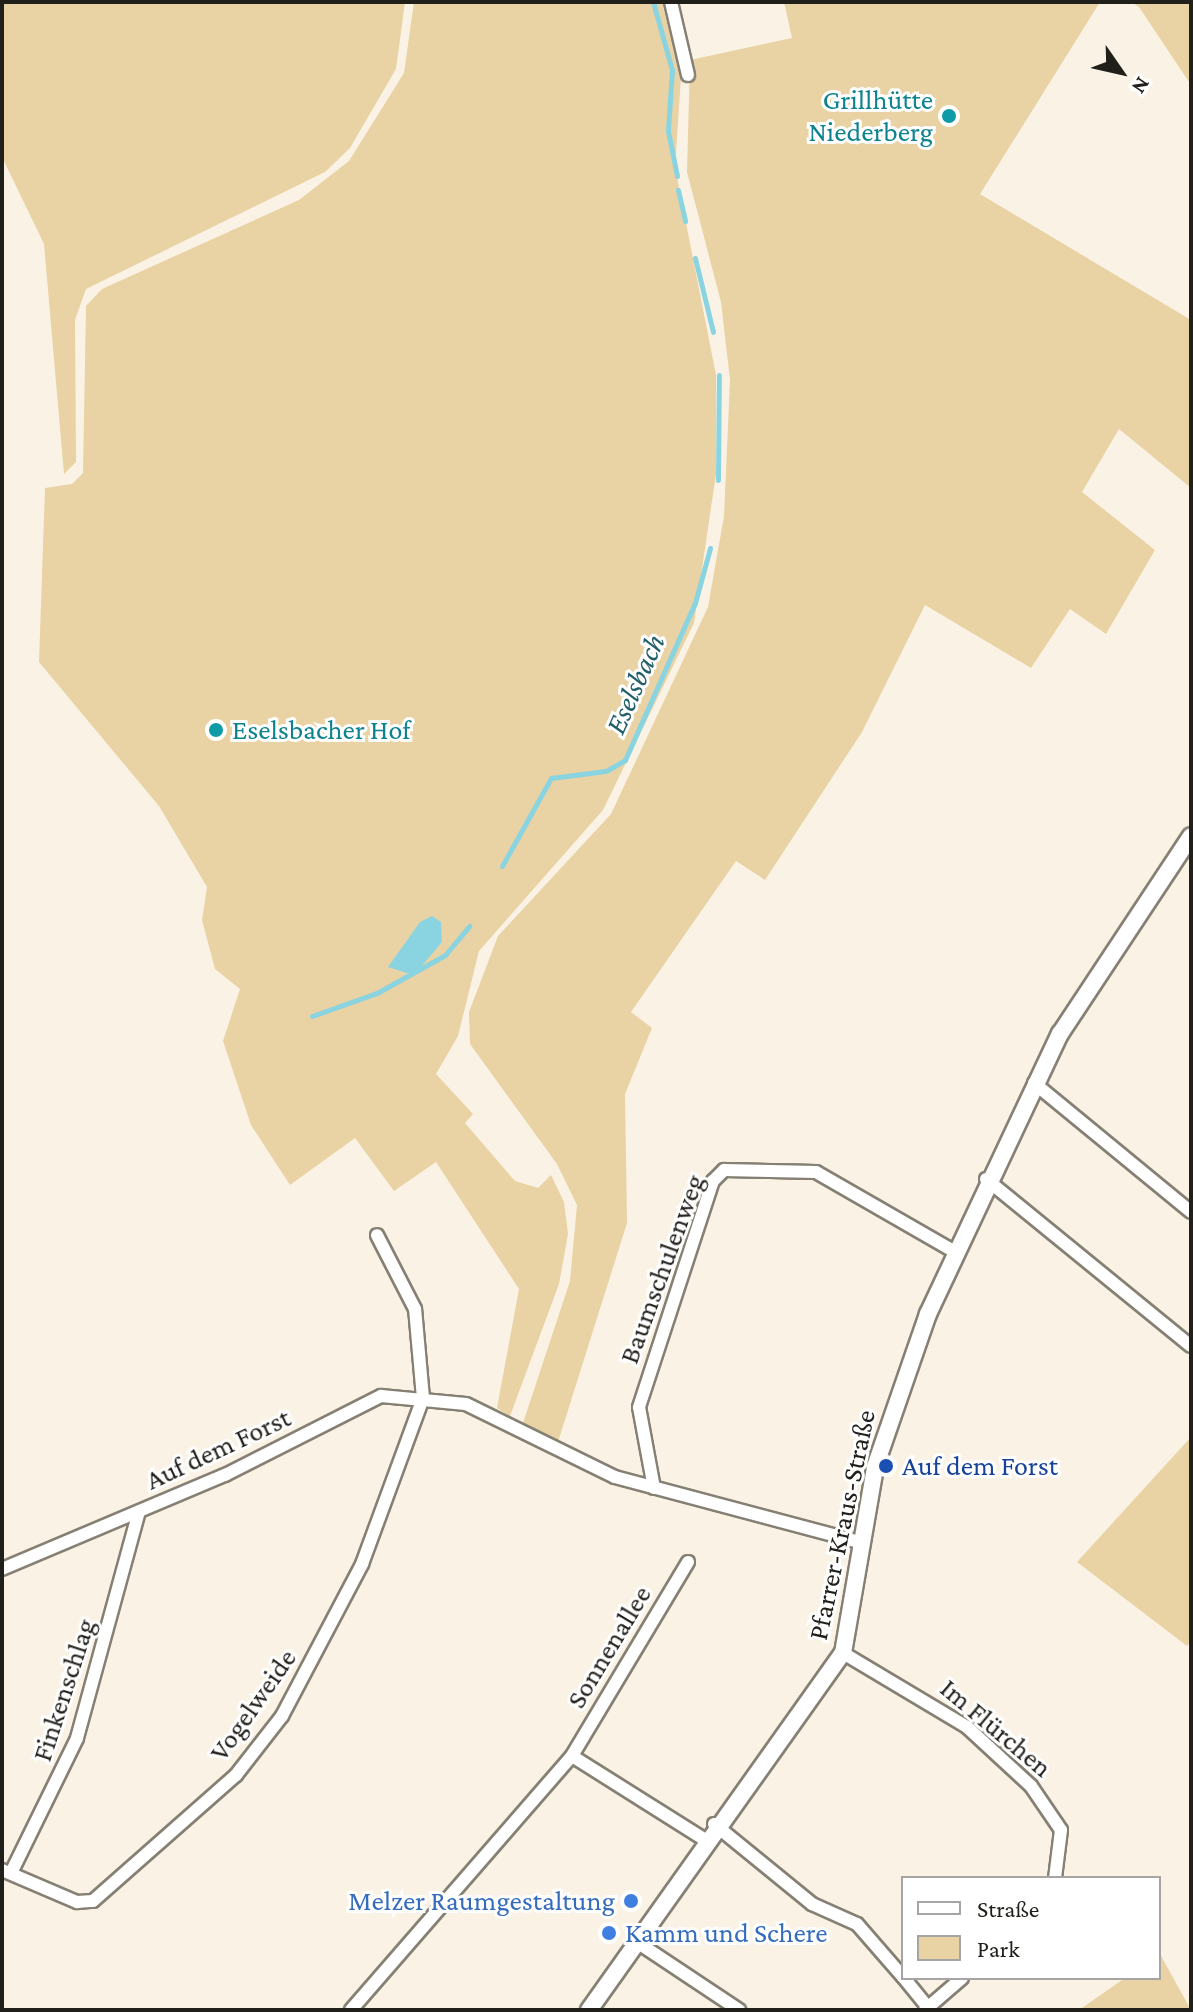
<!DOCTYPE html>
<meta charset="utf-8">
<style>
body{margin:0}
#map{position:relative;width:1193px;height:2012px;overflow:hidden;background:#faf3e5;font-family:"Crimson Pro",serif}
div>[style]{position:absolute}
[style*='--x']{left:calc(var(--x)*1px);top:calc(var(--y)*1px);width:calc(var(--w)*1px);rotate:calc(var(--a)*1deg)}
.green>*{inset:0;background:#e9d2a3}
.water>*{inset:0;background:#8ad4e1}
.stream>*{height:5px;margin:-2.5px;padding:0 2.5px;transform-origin:2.5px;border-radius:2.5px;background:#8ad4e1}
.roads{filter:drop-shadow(2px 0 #868074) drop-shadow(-2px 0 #868074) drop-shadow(0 2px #868074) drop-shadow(0 -2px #868074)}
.minor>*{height:12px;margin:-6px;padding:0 6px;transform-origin:6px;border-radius:6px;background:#fff}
.tertiary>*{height:16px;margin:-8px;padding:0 8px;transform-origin:8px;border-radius:8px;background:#fff}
.dots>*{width:22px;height:22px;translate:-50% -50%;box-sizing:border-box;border:4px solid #fff;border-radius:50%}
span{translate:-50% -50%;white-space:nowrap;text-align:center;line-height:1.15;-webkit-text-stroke:6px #fff;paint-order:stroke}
.culture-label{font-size:28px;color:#0d838f}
.right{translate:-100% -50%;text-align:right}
.left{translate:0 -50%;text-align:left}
.street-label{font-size:28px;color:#211f1a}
.transit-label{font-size:28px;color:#164399}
.shop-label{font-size:28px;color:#366cbe}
.water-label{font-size:30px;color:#225f68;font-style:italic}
.frame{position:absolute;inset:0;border:4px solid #211f1a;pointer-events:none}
.legend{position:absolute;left:901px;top:1876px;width:260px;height:104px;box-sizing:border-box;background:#fff;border:2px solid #a6a5a3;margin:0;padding:10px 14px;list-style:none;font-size:24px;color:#211f1a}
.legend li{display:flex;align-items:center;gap:16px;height:40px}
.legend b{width:40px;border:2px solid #a6a5a3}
.north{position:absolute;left:1081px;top:32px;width:80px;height:80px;-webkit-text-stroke:6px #fff;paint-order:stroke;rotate:124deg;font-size:22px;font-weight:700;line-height:32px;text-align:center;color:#211f1a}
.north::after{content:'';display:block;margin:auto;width:28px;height:36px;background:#211f1a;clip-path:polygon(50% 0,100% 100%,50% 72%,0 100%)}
</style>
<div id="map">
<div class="green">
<i style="clip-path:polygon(2px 2px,405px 2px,396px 69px,350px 148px,325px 172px,86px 289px,75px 320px,76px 462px,64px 474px,44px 244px,2px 157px)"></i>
<i style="clip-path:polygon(evenodd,414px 2px,662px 2px,681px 77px,675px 167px,716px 375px,716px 474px,694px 623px,603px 810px,479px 951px,458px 1036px,436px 1074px,473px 1114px,465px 1123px,515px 1181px,538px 1188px,551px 1175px,564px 1202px,568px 1234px,559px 1284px,510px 1416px,497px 1408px,519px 1289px,436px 1162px,394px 1191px,355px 1138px,290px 1185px,251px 1125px,223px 1041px,240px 989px,215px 969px,202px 920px,207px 887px,159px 806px,39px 662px,45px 488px,72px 484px,83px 473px,86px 306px,102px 289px,299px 200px,349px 161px,404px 73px,414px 2px,427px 924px,440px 928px,442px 942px,410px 974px,395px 968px,427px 924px)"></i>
<i style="clip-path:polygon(784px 2px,1100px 2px,980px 194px,1191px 320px,1191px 488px,1119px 429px,1082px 492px,1155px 550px,1106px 634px,1070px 609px,1031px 668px,925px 605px,862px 732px,765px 880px,736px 861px,631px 1012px,652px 1028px,625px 1094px,627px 1223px,558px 1442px,523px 1423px,570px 1281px,577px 1205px,557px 1164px,470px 1044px,469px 1012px,498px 936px,611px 814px,708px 607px,724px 516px,730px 380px,721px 302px,687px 172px,690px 60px,792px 38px)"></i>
<i style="clip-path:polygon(1131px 2px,1191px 2px,1191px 85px,1139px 7px)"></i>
<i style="clip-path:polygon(1191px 1437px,1191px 1641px,1187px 1646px,1077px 1562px)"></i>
<i style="clip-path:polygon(1160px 1954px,1191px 2010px,1079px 2010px,1125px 1978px,1159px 1978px)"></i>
</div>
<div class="water">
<i style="clip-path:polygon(432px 916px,441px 922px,442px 942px,420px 968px,410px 974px,388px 967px,420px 922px)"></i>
</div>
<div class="stream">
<i style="--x:653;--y:2;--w:71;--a:74.4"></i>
<i style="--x:672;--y:70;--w:61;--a:93.8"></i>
<i style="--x:668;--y:131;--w:46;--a:78.7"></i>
<i style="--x:678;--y:190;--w:32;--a:77"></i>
<i style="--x:695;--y:258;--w:76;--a:76.3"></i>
<i style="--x:718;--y:480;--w:105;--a:-89.5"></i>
<i style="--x:502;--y:866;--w:101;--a:-60.9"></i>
<i style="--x:551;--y:778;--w:55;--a:-7.3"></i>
<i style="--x:606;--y:771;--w:22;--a:-30"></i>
<i style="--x:625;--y:760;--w:172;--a:-66"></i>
<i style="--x:695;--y:603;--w:57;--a:-74.7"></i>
<i style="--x:312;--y:1016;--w:69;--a:-19.5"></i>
<i style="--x:377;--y:993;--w:78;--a:-29.2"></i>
<i style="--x:445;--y:955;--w:38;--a:-50"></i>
</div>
<div class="roads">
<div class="minor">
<i style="--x:671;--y:2;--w:75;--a:76.9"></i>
<i style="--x:1034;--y:1083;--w:203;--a:39.4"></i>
<i style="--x:986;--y:1179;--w:264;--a:39.2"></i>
<i style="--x:654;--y:1488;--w:82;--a:-100.5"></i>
<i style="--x:639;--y:1407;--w:238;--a:-71.9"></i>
<i style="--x:713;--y:1181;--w:16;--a:-45"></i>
<i style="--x:724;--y:1170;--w:92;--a:1.2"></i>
<i style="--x:816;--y:1172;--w:160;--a:29.9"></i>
<i style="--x:688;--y:1562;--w:226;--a:120.9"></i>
<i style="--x:572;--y:1756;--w:156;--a:32.2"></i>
<i style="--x:2;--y:1569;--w:242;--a:-22.9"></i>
<i style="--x:225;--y:1475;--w:175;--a:-26.9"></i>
<i style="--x:381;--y:1396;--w:85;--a:5.4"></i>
<i style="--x:466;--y:1404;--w:166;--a:26.1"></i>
<i style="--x:615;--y:1477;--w:257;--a:14.9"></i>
<i style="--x:843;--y:1653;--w:144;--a:30.8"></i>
<i style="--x:967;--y:1727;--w:87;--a:42.7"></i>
<i style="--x:1031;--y:1786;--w:53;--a:55.7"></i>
<i style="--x:1061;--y:1830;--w:48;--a:97.1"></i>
<i style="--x:714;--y:1824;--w:127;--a:39.2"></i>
<i style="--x:812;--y:1904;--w:49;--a:24"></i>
<i style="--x:857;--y:1924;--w:70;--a:49"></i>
<i style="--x:2;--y:1870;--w:82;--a:23.1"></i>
<i style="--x:77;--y:1902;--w:16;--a:-4"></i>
<i style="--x:93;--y:1901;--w:191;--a:-41.4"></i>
<i style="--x:236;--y:1775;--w:75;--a:-52.1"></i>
<i style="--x:282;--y:1716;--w:172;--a:-62.2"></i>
<i style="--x:362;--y:1564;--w:177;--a:-69.8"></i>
<i style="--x:423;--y:1398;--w:89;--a:-95.1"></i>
<i style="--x:415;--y:1309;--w:83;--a:-117.2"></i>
<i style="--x:11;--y:1873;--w:150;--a:-63.9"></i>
<i style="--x:77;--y:1738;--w:234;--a:-74.7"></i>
<i style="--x:637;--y:1942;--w:123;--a:33.7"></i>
<i style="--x:904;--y:1978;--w:41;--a:50.9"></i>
<i style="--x:351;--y:2010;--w:337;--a:-49"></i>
<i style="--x:925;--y:2010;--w:49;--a:-40.9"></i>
</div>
<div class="tertiary">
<i style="--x:589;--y:2010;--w:438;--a:-54.6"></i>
<i style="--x:843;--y:1653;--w:189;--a:-80.2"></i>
<i style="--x:875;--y:1467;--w:162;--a:-70.9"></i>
<i style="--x:928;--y:1314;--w:310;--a:-64.8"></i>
<i style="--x:1060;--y:1034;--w:237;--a:-56.5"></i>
</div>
</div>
<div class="dots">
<i style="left:949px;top:116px;background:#0f9aa8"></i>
<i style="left:216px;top:730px;background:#0f9aa8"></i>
<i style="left:886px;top:1466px;background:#1a4fb4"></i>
<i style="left:631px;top:1901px;background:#3f7fe0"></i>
<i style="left:609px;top:1933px;background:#3f7fe0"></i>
</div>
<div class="culture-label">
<span class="right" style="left:933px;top:116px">Grillhütte<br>Niederberg</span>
<span class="left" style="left:232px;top:730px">Eselsbacher Hof</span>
</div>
<div class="street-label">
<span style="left:662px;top:1269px;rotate:-70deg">Baumschulenweg</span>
<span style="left:218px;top:1449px;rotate:-25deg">Auf dem Forst</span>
<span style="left:842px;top:1525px;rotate:-78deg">Pfarrer-Kraus-Straße</span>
<span style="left:609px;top:1647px;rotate:-59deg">Sonnenallee</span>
<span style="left:64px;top:1690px;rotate:-72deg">Finkenschlag</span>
<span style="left:253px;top:1705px;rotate:-55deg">Vogelweide</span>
<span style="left:996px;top:1728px;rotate:40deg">Im Flürchen</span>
</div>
<div class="transit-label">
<span class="left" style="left:902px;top:1466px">Auf dem Forst</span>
</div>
<div class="shop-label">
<span class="right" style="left:615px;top:1901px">Melzer Raumgestaltung</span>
<span class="left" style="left:625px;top:1933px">Kamm und Schere</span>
</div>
<div class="water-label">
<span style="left:635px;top:684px;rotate:-66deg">Eselsbach</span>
</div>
<div class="frame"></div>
<ul class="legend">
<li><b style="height:10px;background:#fff"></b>Straße</li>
<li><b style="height:22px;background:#e9d2a3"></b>Park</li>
</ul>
<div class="north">N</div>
</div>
